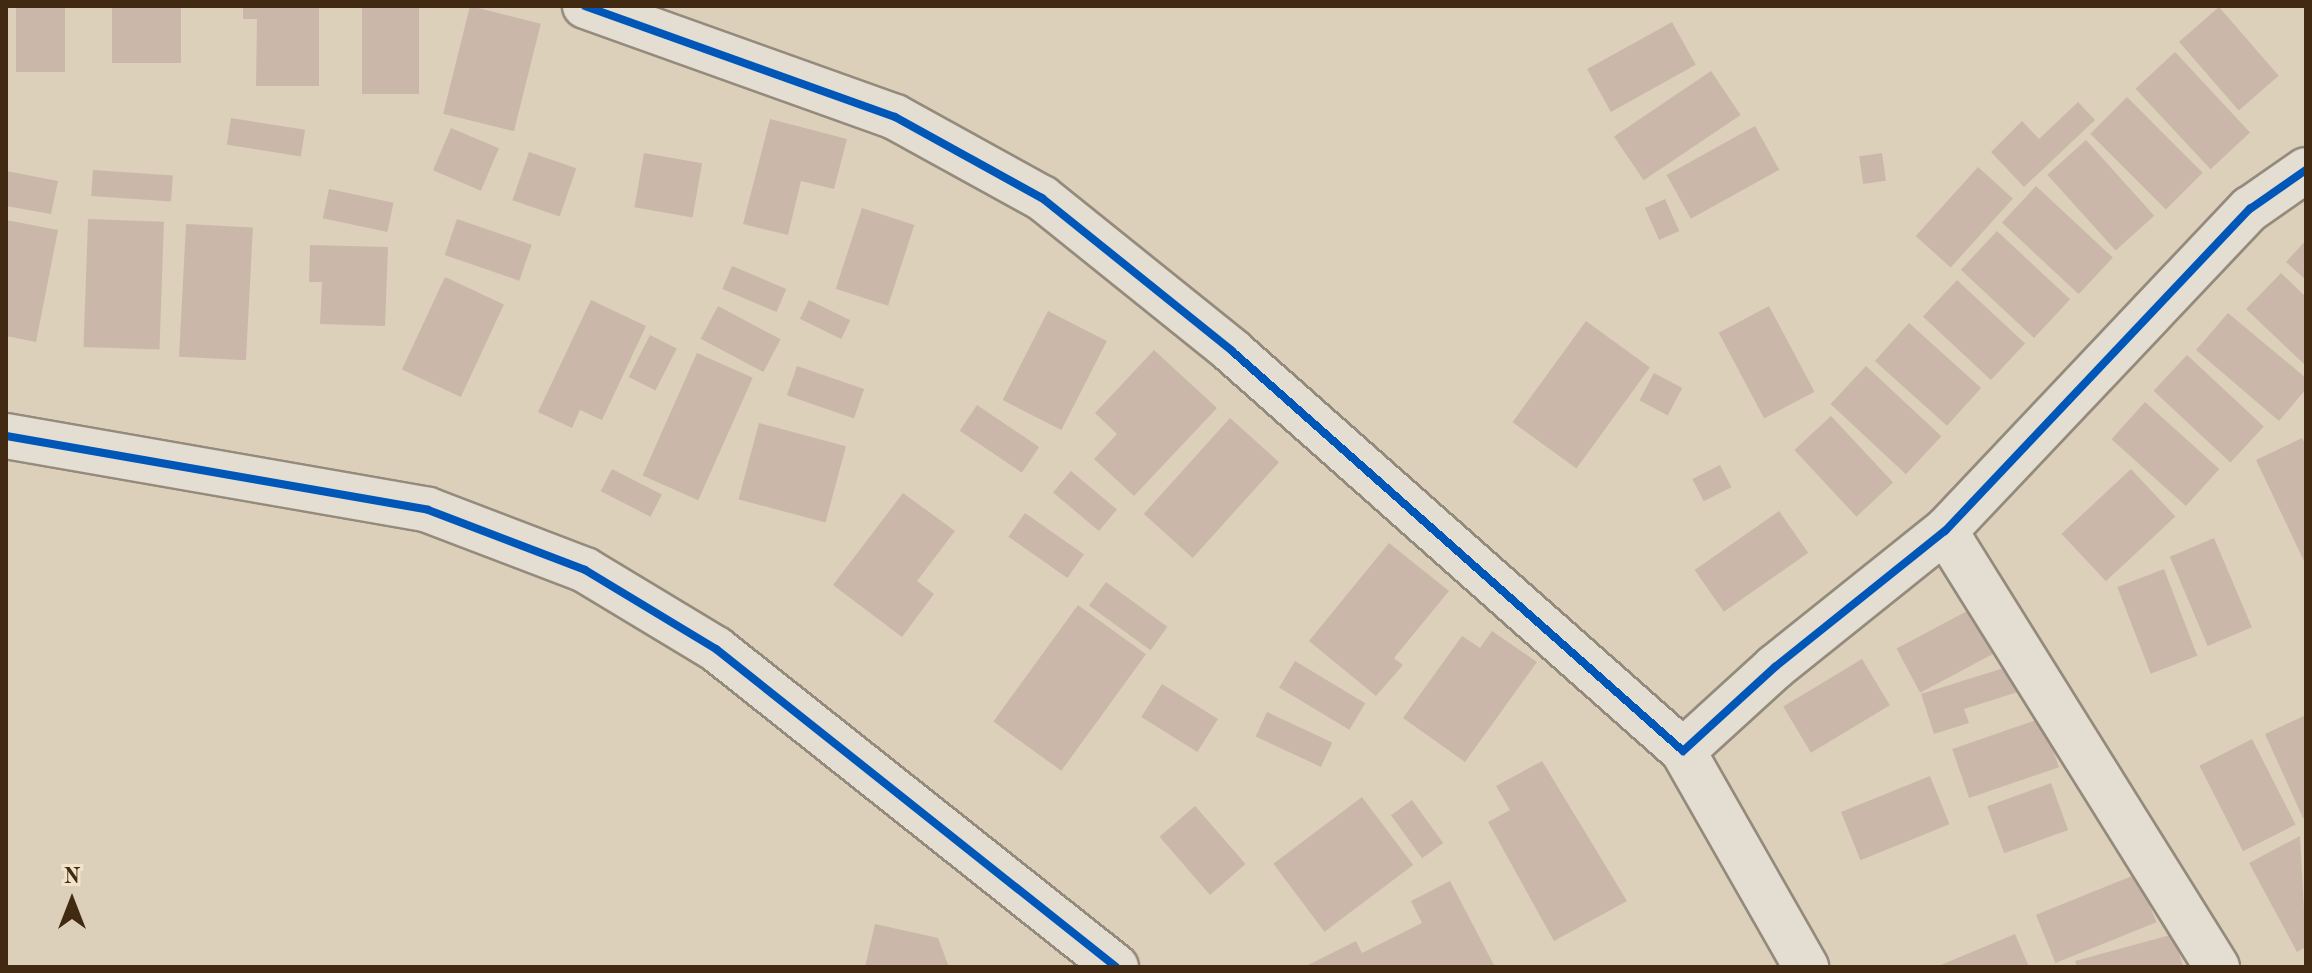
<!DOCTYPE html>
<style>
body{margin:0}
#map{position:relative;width:2312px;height:973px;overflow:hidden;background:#dcd0ba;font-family:"Old Standard TT",serif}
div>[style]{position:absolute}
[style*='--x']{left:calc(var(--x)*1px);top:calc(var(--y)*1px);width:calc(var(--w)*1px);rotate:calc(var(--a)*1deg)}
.building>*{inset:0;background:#cab7aa;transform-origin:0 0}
.roads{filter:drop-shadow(2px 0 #958b7c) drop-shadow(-2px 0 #958b7c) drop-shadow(0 2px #958b7c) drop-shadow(0 -2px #958b7c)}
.street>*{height:44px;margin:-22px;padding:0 22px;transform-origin:22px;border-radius:22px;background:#e3ddd2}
.cycleway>*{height:8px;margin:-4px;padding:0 4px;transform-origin:4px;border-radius:4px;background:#0057b8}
span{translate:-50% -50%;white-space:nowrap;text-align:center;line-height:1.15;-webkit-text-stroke:6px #f1e2c9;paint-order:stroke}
.frame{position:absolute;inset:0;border:8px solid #422a12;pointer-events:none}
.north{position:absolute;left:32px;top:861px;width:80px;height:80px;-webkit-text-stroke:6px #f1e2c9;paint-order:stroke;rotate:0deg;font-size:22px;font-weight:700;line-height:32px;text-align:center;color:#422a12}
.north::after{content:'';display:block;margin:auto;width:28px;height:36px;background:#422a12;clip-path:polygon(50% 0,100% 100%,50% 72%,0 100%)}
</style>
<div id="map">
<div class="building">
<i style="left:16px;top:6px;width:49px;height:66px"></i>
<i style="left:112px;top:6px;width:69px;height:57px"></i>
<i style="clip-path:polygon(243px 6px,319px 6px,319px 86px,256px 86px,257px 19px,243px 19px)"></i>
<i style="left:362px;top:6px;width:57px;height:88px"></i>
<i style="left:470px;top:6px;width:73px;height:111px;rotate:14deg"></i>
<i style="left:2219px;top:7px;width:91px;height:53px;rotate:49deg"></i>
<i style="left:1672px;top:22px;width:49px;height:97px;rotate:61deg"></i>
<i style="left:2175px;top:52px;width:110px;height:54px;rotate:47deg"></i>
<i style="left:1711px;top:71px;width:53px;height:117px;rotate:56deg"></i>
<i style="left:2127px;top:97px;width:107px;height:52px;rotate:45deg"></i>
<i style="clip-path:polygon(2078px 102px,2095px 120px,2024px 187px,1991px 152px,2022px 121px,2039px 139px)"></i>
<i style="left:231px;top:118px;width:75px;height:27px;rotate:9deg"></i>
<i style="clip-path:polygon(770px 119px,847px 139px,834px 189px,801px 181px,788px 235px,743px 224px)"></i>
<i style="left:1755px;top:126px;width:50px;height:101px;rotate:61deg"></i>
<i style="left:451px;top:128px;width:52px;height:46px;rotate:23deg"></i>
<i style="left:2086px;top:140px;width:102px;height:52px;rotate:48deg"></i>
<i style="left:529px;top:152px;width:50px;height:51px;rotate:19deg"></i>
<i style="left:644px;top:153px;width:59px;height:55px;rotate:10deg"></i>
<i style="left:1882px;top:153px;width:28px;height:23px;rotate:82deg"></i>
<i style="left:1978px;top:167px;width:47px;height:93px;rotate:42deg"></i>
<i style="left:93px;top:170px;width:80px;height:26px;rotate:4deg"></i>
<i style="clip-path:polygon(6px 171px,58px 181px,51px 214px,6px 206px)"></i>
<i style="left:2036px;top:186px;width:105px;height:50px;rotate:43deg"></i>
<i style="left:329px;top:189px;width:66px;height:30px;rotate:12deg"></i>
<i style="left:1665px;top:199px;width:35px;height:22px;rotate:66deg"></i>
<i style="left:862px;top:208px;width:55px;height:85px;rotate:18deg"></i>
<i style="left:88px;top:219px;width:76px;height:128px;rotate:2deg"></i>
<i style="left:457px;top:219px;width:79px;height:38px;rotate:19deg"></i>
<i style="clip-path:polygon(6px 220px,58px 230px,36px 342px,6px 336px)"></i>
<i style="left:186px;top:224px;width:67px;height:133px;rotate:3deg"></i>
<i style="left:1997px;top:231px;width:100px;height:53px;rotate:43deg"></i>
<i style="clip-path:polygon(2306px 240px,2306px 280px,2286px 262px)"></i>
<i style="clip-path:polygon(310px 245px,388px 247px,385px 326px,320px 324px,322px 282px,309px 282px)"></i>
<i style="left:732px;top:266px;width:59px;height:25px;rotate:23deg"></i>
<i style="clip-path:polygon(2281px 273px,2306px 297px,2306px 366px,2246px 309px)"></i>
<i style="left:445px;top:277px;width:65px;height:102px;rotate:25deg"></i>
<i style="left:1957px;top:280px;width:93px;height:50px;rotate:43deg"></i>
<i style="clip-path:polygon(591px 300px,646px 326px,602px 420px,580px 410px,572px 428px,538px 412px)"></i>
<i style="left:809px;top:300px;width:46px;height:21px;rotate:26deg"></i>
<i style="left:718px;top:306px;width:71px;height:37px;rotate:28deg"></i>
<i style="left:1769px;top:306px;width:97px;height:57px;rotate:62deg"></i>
<i style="left:1048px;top:311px;width:66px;height:100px;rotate:27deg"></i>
<i style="clip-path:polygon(2228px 313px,2306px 378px,2306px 389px,2279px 421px,2196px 350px)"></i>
<i style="left:1586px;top:321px;width:79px;height:125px;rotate:36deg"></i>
<i style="left:1909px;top:323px;width:97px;height:51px;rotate:42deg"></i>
<i style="left:650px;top:335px;width:30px;height:47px;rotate:27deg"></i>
<i style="clip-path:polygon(1154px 350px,1217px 408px,1134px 496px,1094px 459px,1117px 434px,1095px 413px)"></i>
<i style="left:697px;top:353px;width:61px;height:134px;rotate:24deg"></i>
<i style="left:2187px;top:355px;width:105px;height:49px;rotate:43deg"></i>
<i style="left:797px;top:366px;width:71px;height:31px;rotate:19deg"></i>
<i style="left:1866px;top:366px;width:103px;height:52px;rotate:43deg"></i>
<i style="left:1654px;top:373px;width:32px;height:31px;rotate:28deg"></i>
<i style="left:2145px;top:402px;width:100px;height:50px;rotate:42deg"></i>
<i style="left:977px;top:405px;width:75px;height:31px;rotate:34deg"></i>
<i style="left:1831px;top:416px;width:91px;height:50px;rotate:47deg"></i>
<i style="left:1230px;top:418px;width:66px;height:129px;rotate:42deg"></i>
<i style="left:759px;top:423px;width:90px;height:79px;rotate:15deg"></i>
<i style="clip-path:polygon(2302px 438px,2306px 446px,2304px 561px,2256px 460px)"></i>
<i style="left:1720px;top:465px;width:25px;height:31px;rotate:63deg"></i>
<i style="left:612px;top:469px;width:56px;height:25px;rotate:27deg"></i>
<i style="left:2131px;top:469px;width:65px;height:95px;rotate:47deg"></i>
<i style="left:1071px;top:471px;width:60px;height:28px;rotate:40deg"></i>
<i style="clip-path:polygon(903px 493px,955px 531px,917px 581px,934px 594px,902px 637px,833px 585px)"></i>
<i style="left:1779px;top:511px;width:51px;height:103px;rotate:55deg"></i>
<i style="left:1025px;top:513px;width:72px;height:29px;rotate:35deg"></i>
<i style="left:2214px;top:538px;width:97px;height:48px;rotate:67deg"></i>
<i style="clip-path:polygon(1389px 543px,1449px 591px,1394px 658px,1403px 665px,1376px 696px,1309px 641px)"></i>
<i style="left:2164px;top:569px;width:93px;height:50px;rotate:69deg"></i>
<i style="left:1106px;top:582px;width:76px;height:29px;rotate:36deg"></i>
<i style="left:1984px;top:602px;width:50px;height:99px;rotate:62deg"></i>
<i style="left:1078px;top:605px;width:84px;height:144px;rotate:36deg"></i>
<i style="clip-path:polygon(1492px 631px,1537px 662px,1465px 762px,1403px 718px,1462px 636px,1480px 648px)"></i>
<i style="left:1862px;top:659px;width:54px;height:92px;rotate:59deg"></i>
<i style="left:1295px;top:661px;width:82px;height:31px;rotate:31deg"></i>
<i style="clip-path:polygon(2010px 666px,2018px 692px,1964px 709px,1969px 723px,1934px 734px,1921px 694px)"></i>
<i style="left:1162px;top:684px;width:66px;height:39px;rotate:32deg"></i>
<i style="left:1267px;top:712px;width:72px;height:27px;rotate:25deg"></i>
<i style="clip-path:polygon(2306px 715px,2306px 817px,2303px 818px,2265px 734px)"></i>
<i style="left:2042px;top:718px;width:52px;height:95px;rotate:71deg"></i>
<i style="left:2252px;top:739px;width:96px;height:59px;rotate:63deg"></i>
<i style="clip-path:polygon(1542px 761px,1627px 901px,1554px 941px,1488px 822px,1510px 810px,1496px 786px)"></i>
<i style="left:1930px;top:776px;width:52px;height:96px;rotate:68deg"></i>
<i style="left:2051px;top:783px;width:50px;height:68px;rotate:70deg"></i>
<i style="left:1362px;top:797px;width:85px;height:111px;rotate:53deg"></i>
<i style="left:1412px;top:800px;width:53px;height:26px;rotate:54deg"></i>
<i style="left:1195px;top:806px;width:77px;height:47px;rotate:49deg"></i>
<i style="clip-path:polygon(2300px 836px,2306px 947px,2297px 952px,2249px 863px)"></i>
<i style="left:2137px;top:874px;width:52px;height:109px;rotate:68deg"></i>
<i style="clip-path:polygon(1450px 881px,1495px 967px,1304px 967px,1356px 941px,1362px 953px,1422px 923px,1411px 901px)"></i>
<i style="clip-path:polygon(875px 924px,938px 938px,949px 967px,865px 967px)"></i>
<i style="clip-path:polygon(2015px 934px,2029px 967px,1936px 967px)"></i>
<i style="clip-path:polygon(2174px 934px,2183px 967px,2077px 967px,2075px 961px)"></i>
</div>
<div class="roads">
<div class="street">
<i style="--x:585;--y:6;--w:329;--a:19.7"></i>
<i style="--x:895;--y:117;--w:168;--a:28.9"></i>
<i style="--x:1042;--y:198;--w:244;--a:38.8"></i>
<i style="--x:1232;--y:351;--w:603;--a:41.57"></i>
<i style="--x:1683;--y:751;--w:125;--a:-42.4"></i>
<i style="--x:1775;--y:667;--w:218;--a:-38.7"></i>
<i style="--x:1945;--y:531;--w:444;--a:-46.6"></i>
<i style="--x:2250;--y:209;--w:68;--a:-34.9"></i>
<i style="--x:6;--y:436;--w:428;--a:9.9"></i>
<i style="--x:428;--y:510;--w:168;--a:20.9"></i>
<i style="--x:585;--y:570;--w:153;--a:31.1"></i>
<i style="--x:716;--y:649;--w:511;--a:38.48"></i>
<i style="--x:1945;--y:531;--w:514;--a:58.04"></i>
<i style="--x:1683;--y:751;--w:249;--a:60.3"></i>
</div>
</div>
<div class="cycleway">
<i style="--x:585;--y:6;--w:329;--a:19.7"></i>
<i style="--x:895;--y:117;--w:168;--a:28.9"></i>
<i style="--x:1042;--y:198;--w:244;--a:38.8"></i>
<i style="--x:1232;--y:351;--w:603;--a:41.57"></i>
<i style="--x:1683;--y:751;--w:125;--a:-42.4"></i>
<i style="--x:1775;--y:667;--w:218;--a:-38.7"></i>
<i style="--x:1945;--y:531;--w:444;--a:-46.6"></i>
<i style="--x:2250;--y:209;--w:68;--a:-34.9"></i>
<i style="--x:6;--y:436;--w:428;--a:9.9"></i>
<i style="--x:428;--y:510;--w:168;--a:20.9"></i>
<i style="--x:585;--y:570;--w:153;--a:31.1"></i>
<i style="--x:716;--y:649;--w:511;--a:38.48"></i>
</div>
<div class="frame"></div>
<div class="north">N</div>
</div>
